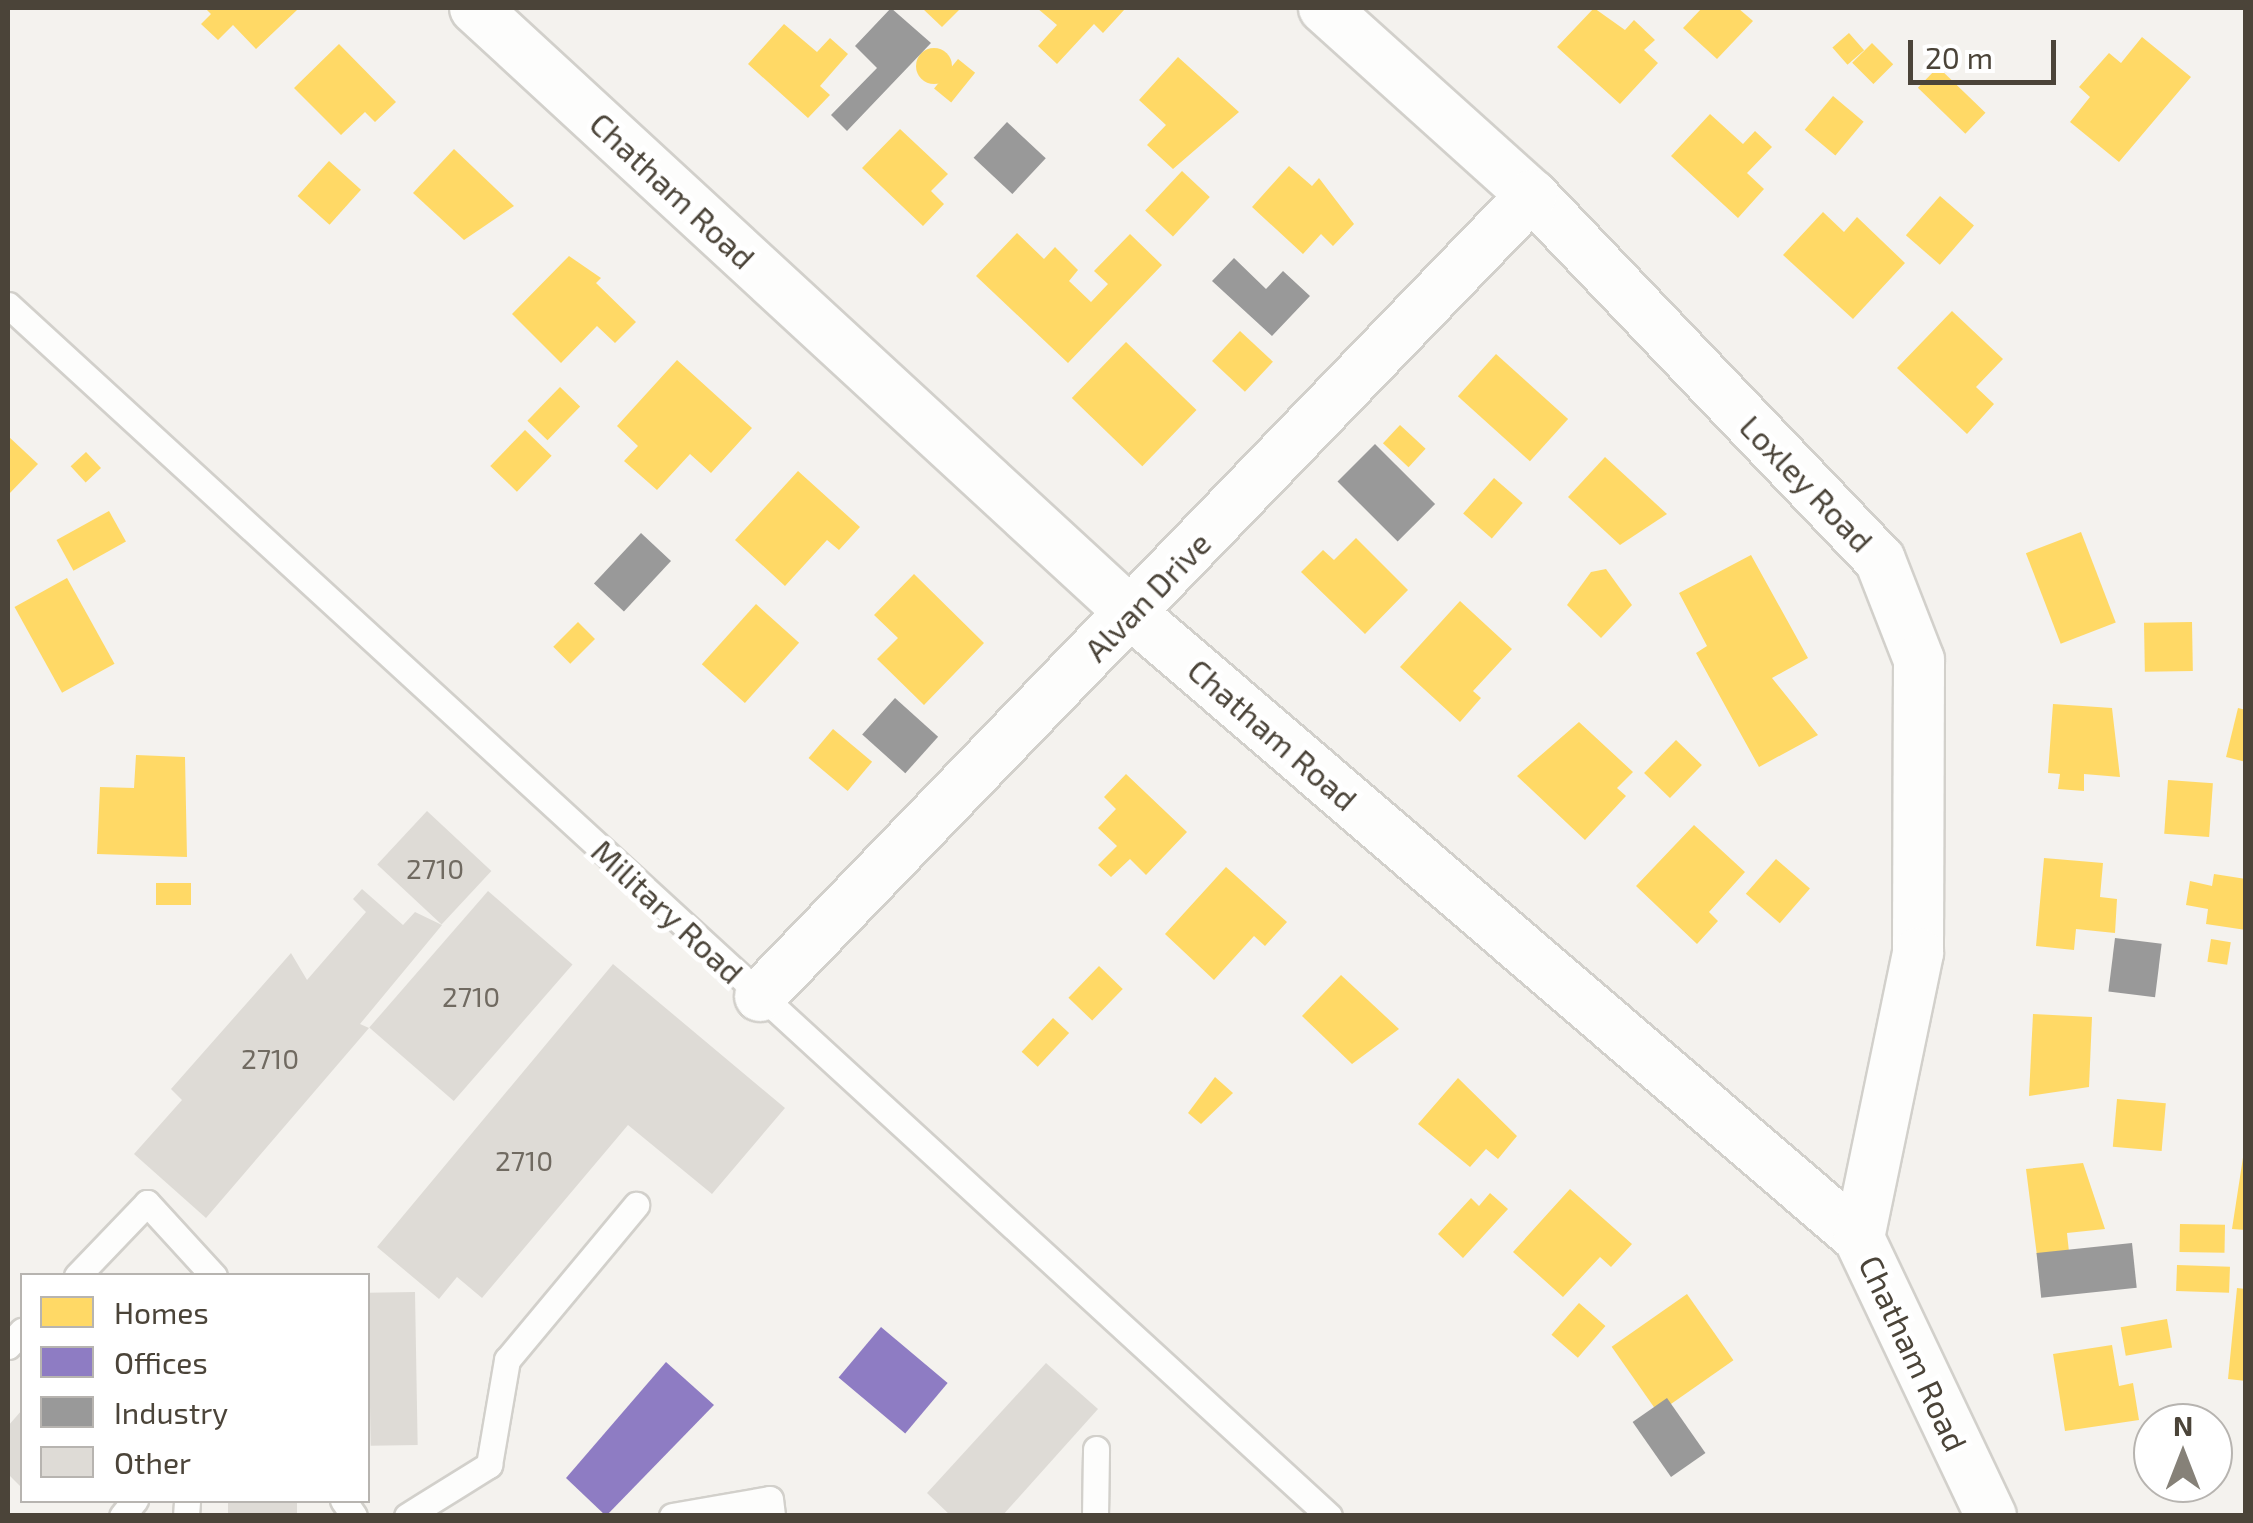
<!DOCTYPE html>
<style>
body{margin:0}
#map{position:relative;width:2253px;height:1523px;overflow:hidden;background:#f4f2ee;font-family:"Exo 2",sans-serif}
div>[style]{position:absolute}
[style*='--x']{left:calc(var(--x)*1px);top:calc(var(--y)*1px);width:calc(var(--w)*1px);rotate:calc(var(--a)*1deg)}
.homes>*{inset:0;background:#ffd966;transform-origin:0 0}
.round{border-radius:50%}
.offices>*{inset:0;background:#8e7cc3;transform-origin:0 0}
.industry>*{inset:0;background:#999;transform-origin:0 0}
.building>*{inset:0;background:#dedbd6;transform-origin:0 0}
.roads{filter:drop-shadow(2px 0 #d2d0cb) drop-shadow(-2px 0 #d2d0cb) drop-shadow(0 2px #d2d0cb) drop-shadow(0 -2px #d2d0cb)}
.service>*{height:25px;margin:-12.5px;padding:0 12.5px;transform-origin:12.5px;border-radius:12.5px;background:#fdfdfc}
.minor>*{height:50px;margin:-25px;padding:0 25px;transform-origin:25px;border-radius:25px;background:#fdfdfc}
span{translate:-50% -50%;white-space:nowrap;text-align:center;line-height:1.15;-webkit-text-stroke:10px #fff;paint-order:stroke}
.number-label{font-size:28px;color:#706a61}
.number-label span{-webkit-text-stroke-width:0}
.street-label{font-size:32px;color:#4b4439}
.frame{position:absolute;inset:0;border:10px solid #4b4439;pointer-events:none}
.legend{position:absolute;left:20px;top:1273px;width:350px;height:230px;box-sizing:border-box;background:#fff;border:2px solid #b7b4b0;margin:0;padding:12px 18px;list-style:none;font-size:30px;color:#4b4439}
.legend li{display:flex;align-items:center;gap:20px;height:50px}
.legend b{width:50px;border:2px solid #b7b4b0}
.north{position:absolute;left:2133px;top:1403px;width:100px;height:100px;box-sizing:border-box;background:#fff;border:2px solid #b7b4b0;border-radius:50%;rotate:0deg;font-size:28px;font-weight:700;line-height:40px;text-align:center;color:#4b4439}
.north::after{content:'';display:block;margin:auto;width:35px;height:45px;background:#868178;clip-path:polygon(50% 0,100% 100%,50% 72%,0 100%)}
.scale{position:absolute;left:1908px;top:40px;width:148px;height:45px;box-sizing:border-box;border:5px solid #4b4439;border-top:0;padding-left:12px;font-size:30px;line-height:35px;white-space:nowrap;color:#4b4439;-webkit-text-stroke:8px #fff;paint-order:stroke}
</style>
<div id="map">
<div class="homes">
<i style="clip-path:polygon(205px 8px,295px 8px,297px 10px,256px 49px,233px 25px,218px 40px,201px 24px,211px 14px)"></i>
<i style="clip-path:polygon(922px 8px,961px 8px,942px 27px)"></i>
<i style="clip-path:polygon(1037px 8px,1121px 8px,1124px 10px,1103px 33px,1094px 24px,1057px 64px,1038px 46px,1057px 25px)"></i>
<i style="clip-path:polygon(1594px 8px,1625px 30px,1634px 20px,1655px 40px,1644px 50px,1658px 63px,1620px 104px,1557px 47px)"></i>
<i style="clip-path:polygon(1702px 8px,1738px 8px,1753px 21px,1717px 59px,1683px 28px)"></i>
<i style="clip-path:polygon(784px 24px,817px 52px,830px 38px,848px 54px,820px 86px,830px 95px,808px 118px,748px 64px)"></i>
<i style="left:1849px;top:33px;width:23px;height:22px;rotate:49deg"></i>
<i style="clip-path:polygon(2142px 37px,2191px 77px,2119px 162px,2070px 122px,2090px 97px,2079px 87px,2109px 53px,2121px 63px)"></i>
<i style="left:1872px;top:43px;width:30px;height:28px;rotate:45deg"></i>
<i style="clip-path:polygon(339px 44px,396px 102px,375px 122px,365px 112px,341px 135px,294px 88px)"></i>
<i class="round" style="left:916px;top:48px;width:36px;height:36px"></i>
<i style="clip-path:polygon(1178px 57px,1239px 112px,1173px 169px,1147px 145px,1166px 125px,1139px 100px)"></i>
<i style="left:958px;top:59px;width:22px;height:38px;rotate:39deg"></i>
<i style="left:1938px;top:67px;width:66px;height:29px;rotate:44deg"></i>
<i style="left:1833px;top:96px;width:40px;height:44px;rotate:40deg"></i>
<i style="clip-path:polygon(1710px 114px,1743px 144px,1755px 131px,1772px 147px,1747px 173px,1764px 189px,1738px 218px,1671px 156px)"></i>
<i style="clip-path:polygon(900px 129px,948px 174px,931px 191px,944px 204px,923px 226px,862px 168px)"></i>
<i style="clip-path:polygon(454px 149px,514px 206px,464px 240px,413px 193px)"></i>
<i style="left:329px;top:161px;width:43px;height:47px;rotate:42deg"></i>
<i style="clip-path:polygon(1289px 166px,1312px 186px,1319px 178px,1354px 224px,1333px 246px,1321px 234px,1303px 254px,1252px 207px)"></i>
<i style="left:1182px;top:171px;width:38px;height:54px;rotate:43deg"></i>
<i style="left:1940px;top:196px;width:45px;height:52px;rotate:41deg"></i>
<i style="clip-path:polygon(1823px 212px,1844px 232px,1857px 217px,1905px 263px,1853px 319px,1783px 255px)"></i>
<i style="clip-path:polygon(1017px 233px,1044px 259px,1055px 247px,1078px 270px,1069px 281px,1091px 302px,1108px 284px,1094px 271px,1130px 234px,1162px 265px,1068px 363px,976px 276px)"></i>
<i style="clip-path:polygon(569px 256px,601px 278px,596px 283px,636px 322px,615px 343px,597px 326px,561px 363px,512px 314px)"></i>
<i style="clip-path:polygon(1952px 311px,2003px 359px,1976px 387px,1994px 404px,1967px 434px,1897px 368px)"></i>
<i style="left:1240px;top:331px;width:45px;height:41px;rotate:43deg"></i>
<i style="left:1126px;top:342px;width:98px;height:78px;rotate:44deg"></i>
<i style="left:1496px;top:354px;width:97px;height:57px;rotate:42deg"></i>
<i style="clip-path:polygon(677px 360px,752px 428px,711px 473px,690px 454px,657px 490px,624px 461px,638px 446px,617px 426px)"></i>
<i style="left:560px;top:387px;width:28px;height:47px;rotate:44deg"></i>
<i style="left:1400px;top:425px;width:35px;height:25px;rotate:43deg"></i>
<i style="left:525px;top:430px;width:37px;height:50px;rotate:44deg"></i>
<i style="clip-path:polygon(8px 436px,38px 464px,8px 495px)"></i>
<i style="left:86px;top:452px;width:22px;height:21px;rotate:47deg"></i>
<i style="clip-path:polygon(1605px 457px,1667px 514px,1620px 545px,1568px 497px)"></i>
<i style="clip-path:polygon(798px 471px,860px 527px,839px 550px,827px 540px,785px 586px,735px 540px)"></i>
<i style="left:1494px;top:478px;width:38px;height:47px;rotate:41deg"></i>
<i style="left:109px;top:511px;width:35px;height:60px;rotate:61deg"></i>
<i style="left:2081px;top:532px;width:97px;height:59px;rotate:69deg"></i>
<i style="clip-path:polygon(1356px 538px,1408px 590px,1365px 634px,1301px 572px,1323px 550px,1334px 560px)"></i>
<i style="clip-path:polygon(1751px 555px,1808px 658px,1772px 678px,1818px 735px,1759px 767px,1696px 653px,1707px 646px,1679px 593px)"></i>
<i style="clip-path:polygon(1606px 569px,1632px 605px,1601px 638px,1567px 605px,1591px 572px)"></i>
<i style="clip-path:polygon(914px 574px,984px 643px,924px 705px,877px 659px,898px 638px,874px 615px)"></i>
<i style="left:67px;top:578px;width:98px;height:60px;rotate:61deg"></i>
<i style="clip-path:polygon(1460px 601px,1512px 649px,1473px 691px,1481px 698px,1460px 722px,1400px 667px)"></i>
<i style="left:756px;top:604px;width:58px;height:81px;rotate:42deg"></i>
<i style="left:578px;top:622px;width:24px;height:35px;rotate:45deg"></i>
<i style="left:2192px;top:622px;width:49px;height:48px;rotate:89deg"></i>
<i style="clip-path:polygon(2053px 704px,2112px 708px,2120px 777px,2084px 774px,2084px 791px,2058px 789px,2060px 774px,2048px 773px)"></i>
<i style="clip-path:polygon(2238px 708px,2246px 710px,2246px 762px,2226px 757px)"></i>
<i style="clip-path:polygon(1579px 722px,1633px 772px,1617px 788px,1626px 796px,1585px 840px,1517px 776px)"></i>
<i style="left:833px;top:729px;width:51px;height:38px;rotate:40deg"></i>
<i style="left:1676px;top:740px;width:36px;height:46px;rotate:44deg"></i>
<i style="clip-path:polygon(136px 755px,185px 757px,187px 857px,97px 854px,100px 787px,134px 788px)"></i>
<i style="clip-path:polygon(1126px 774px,1187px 832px,1146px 875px,1130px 859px,1111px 877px,1098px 865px,1117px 846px,1098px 828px,1116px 809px,1104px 797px)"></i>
<i style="left:2168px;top:780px;width:45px;height:54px;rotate:4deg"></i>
<i style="clip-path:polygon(1694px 825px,1745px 872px,1709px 912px,1718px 921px,1697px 944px,1636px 886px)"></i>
<i style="clip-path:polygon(2044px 858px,2103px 863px,2100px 897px,2117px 899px,2115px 933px,2076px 929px,2074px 950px,2036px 946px)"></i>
<i style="left:1776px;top:859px;width:45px;height:46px;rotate:41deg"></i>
<i style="clip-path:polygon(1226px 867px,1287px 922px,1265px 946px,1254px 936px,1214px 980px,1165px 934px)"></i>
<i style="clip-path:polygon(2214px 874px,2246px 879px,2246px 930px,2206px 924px,2208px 909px,2186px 905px,2190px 881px,2212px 886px)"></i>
<i style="left:191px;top:883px;width:22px;height:35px;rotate:90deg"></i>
<i style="left:2211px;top:939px;width:20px;height:23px;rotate:9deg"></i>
<i style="left:1099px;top:966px;width:33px;height:44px;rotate:44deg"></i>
<i style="clip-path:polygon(1341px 975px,1399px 1029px,1352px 1064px,1302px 1016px)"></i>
<i style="clip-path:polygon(2033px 1014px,2092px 1017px,2089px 1087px,2029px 1096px)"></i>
<i style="left:1053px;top:1018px;width:22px;height:46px;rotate:43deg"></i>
<i style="clip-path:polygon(1215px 1077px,1233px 1093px,1201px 1124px,1188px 1113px)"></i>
<i style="clip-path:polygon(1458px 1078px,1517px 1136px,1498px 1159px,1486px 1149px,1470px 1167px,1418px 1124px)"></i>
<i style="left:2117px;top:1099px;width:49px;height:48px;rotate:5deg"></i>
<i style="clip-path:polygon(2246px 1138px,2246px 1230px,2232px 1229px)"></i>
<i style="clip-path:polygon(2083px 1163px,2105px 1229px,2067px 1233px,2069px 1252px,2037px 1256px,2026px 1169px)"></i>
<i style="clip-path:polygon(1570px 1189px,1632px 1244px,1611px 1267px,1600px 1257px,1563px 1297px,1513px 1252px)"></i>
<i style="clip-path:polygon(1490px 1193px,1508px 1209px,1463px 1258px,1438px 1234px,1471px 1198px,1479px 1206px)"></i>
<i style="left:2180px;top:1224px;width:45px;height:28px;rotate:1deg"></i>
<i style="left:2177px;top:1265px;width:53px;height:26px;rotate:2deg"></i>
<i style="clip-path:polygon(2237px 1288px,2246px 1289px,2246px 1381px,2228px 1379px)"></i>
<i style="left:1687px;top:1294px;width:81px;height:92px;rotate:55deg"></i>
<i style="left:1579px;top:1303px;width:35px;height:42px;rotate:41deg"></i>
<i style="left:2167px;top:1319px;width:29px;height:47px;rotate:80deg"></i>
<i style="clip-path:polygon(2112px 1345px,2119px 1386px,2133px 1383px,2139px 1420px,2065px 1431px,2053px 1354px)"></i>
</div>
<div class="offices">
<i style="left:881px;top:1327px;width:87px;height:66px;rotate:40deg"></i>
<i style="clip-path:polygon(666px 1362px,714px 1405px,606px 1516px,566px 1478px)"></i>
</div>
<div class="industry">
<i style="clip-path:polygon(891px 8px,931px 43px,847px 131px,831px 115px,877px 68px,855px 46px)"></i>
<i style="left:1007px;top:122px;width:53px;height:49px;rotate:43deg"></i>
<i style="clip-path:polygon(1234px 258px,1266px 289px,1283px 271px,1310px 296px,1272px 336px,1212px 281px)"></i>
<i style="left:1375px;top:444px;width:85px;height:53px;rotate:45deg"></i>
<i style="left:641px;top:533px;width:41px;height:69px;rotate:43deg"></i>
<i style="left:895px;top:698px;width:58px;height:49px;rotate:42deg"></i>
<i style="left:2115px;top:938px;width:47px;height:54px;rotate:7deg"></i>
<i style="left:2132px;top:1243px;width:45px;height:96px;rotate:84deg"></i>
<i style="left:1667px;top:1398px;width:67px;height:42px;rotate:55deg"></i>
</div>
<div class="building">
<i style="left:427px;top:811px;width:88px;height:73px;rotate:43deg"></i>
<i style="clip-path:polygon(362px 889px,403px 925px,415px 912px,442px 925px,360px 1024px,369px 1028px,206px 1218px,134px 1154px,182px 1100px,171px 1089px,291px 953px,307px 980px,366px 912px,353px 899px)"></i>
<i style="left:488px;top:891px;width:112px;height:181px;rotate:41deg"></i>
<i style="clip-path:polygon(613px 964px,785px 1108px,712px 1194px,628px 1125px,482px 1298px,457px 1277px,439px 1299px,377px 1247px)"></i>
<i style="left:415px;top:1292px;width:153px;height:47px;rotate:89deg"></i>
<i style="clip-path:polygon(1046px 1363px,1098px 1409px,1002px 1516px,951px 1516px,927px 1493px)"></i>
<i style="clip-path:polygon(22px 1410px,22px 1488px,8px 1474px,8px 1426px)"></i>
<i style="left:228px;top:1500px;width:69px;height:16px"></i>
</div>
<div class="roads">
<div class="service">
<i style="--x:8;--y:305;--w:1792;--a:42.51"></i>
<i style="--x:77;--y:1276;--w:101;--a:-46.2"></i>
<i style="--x:147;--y:1203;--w:99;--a:47.5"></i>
<i style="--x:8;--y:1346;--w:21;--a:-47"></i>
<i style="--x:343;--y:1500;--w:19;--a:55"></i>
<i style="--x:122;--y:1516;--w:21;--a:-51"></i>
<i style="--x:186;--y:1516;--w:16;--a:-86"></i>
<i style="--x:407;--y:1516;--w:97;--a:-31.9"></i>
<i style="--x:489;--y:1465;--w:107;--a:-80.3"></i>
<i style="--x:507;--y:1360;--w:202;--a:-50.2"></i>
<i style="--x:672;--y:1516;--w:99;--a:-9.8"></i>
<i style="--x:770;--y:1499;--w:17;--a:83"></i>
<i style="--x:1095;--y:1516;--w:67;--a:-89.1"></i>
</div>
<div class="minor">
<i style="--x:475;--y:8;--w:892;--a:42.68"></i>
<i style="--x:1131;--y:613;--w:959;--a:40.65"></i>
<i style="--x:1859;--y:1238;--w:308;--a:64.6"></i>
<i style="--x:1324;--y:8;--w:280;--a:42"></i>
<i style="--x:1532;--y:195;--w:504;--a:46.37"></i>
<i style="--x:1880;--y:560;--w:107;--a:68.7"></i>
<i style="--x:1919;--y:660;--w:293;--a:90.2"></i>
<i style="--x:1918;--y:953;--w:291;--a:101.7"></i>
<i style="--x:760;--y:996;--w:1112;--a:-46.06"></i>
</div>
</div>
<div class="number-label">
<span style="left:435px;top:868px">2710</span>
<span style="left:471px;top:996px">2710</span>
<span style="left:270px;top:1058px">2710</span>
<span style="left:524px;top:1160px">2710</span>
</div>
<div class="street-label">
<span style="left:673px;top:190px;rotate:43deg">Chatham Road</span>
<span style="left:1807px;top:483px;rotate:46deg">Loxley Road</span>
<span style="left:1147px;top:596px;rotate:-46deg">Alvan Drive</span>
<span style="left:1273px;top:734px;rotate:41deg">Chatham Road</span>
<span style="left:668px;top:911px;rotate:43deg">Military Road</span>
<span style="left:1914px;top:1353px;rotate:65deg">Chatham Road</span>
</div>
<div class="frame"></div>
<ul class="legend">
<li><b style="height:28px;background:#ffd966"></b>Homes</li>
<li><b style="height:28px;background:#8e7cc3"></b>Offices</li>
<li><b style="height:28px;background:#999"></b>Industry</li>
<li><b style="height:28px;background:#dedbd6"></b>Other</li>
</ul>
<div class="north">N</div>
<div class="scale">20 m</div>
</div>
